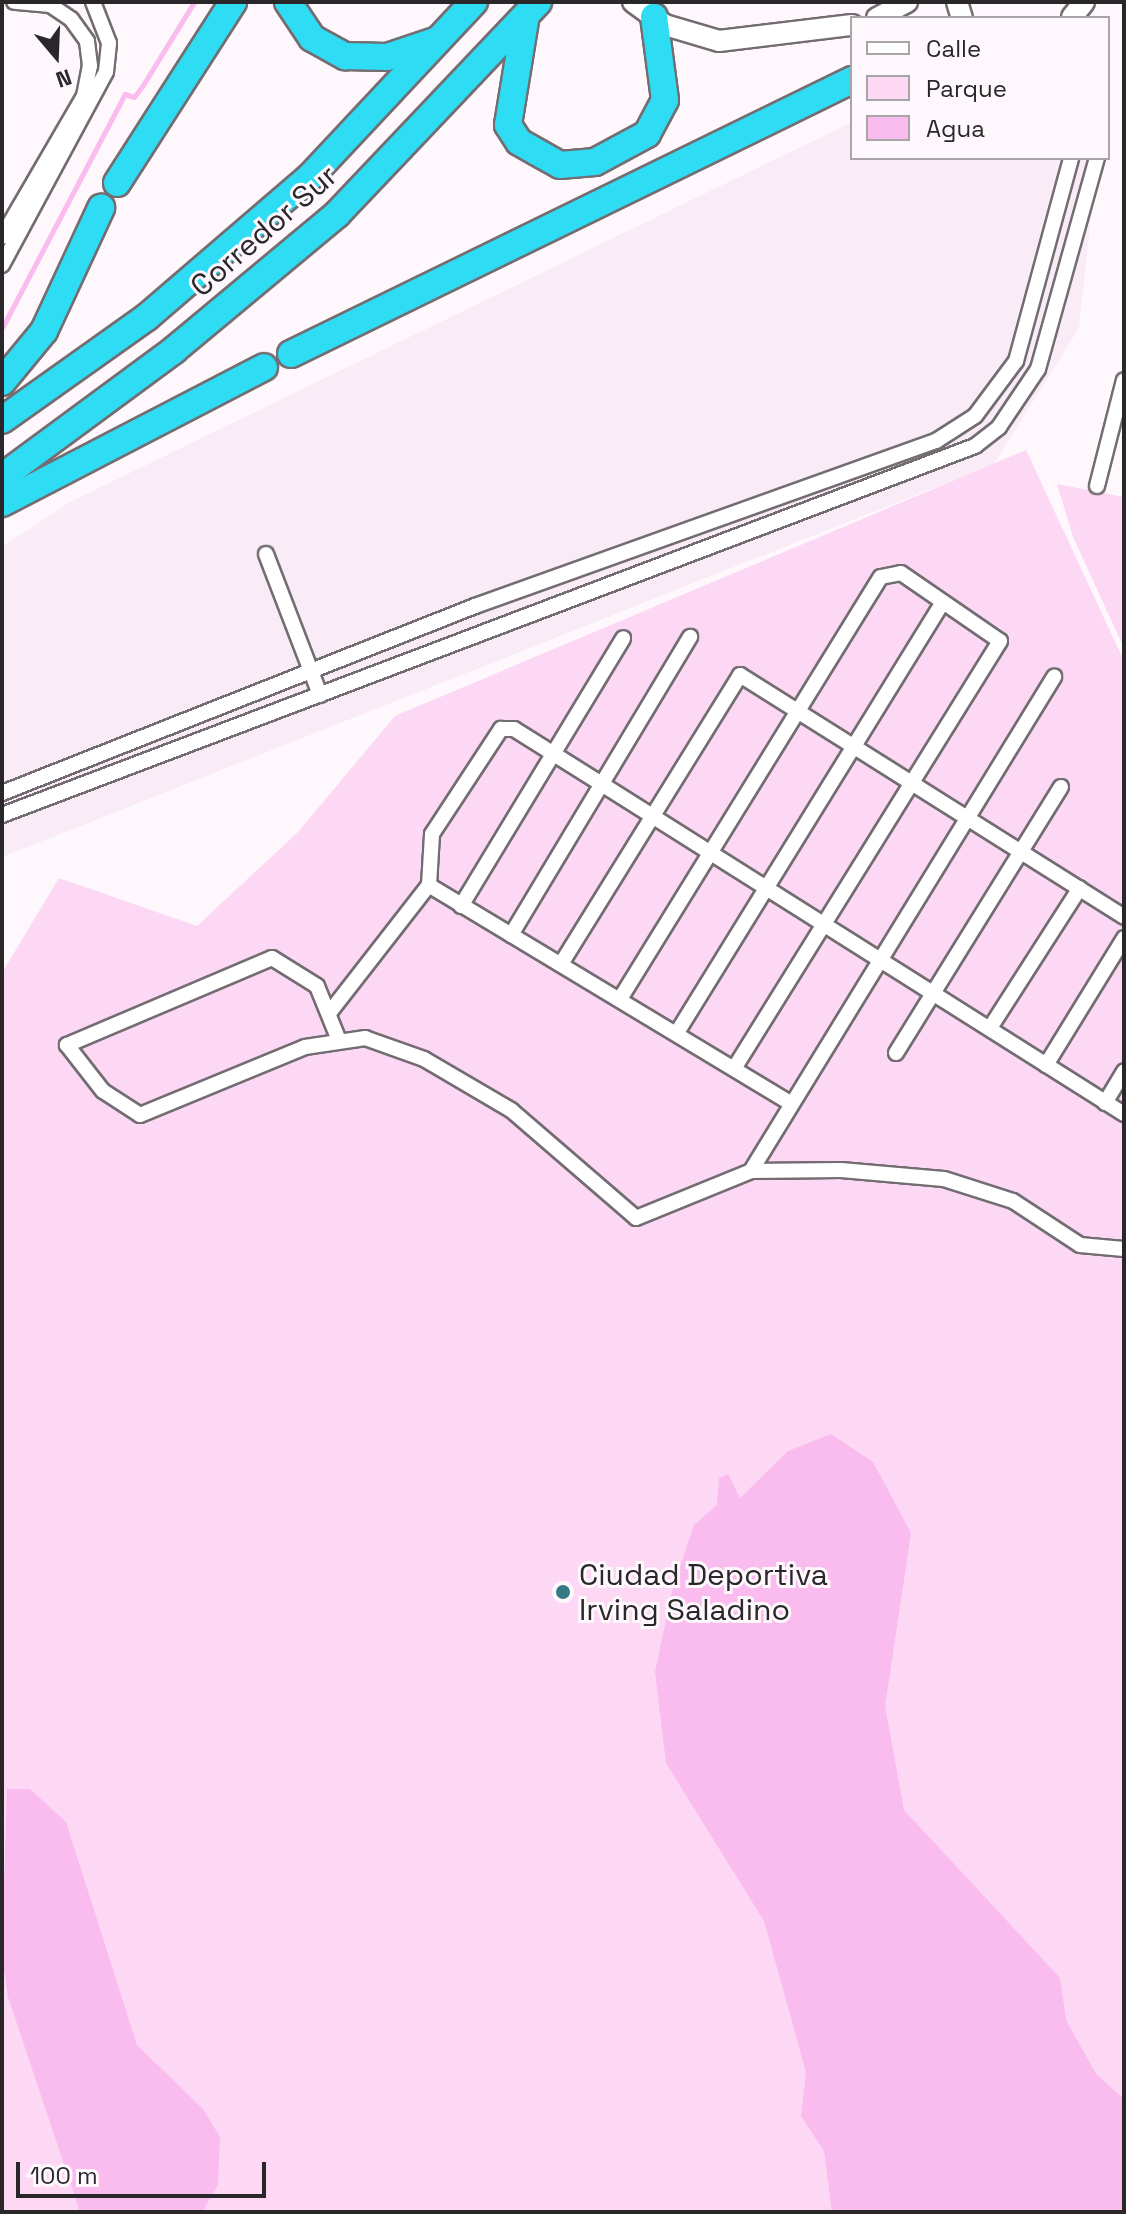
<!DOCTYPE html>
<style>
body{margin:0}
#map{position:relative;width:1126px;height:2214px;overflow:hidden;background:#fef7fc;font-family:"Space Grotesk",sans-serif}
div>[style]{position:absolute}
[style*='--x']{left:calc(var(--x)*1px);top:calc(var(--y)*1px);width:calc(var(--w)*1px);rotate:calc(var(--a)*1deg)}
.built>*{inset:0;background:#faecf7}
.green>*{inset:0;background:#fcd8f5}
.water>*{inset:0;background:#fabbee}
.stream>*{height:5px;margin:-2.5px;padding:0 2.5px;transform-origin:2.5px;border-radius:2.5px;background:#fabbee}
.roads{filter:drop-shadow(2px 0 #736d72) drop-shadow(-2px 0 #736d72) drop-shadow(0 2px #736d72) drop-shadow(0 -2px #736d72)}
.minor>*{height:14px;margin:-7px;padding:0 7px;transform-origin:7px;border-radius:7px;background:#fff}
.secondary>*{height:20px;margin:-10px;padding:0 10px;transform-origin:10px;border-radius:10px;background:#fff}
.motorway>*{height:26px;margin:-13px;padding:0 13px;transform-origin:13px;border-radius:13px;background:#2edcf4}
.dots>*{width:22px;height:22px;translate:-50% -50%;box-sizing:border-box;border:4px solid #fef7fc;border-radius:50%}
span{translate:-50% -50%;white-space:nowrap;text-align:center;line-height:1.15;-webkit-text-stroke:6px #fef7fc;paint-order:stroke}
.street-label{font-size:30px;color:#292729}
.poi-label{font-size:30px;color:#292729}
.left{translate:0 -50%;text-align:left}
.frame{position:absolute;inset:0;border:4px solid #292729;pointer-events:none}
.legend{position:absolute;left:850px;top:16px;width:260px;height:144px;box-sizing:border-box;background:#fef7fc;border:2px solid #a9a4a8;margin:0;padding:10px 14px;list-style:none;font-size:24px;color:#292729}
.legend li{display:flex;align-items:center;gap:16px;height:40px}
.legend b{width:40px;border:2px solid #a9a4a8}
.north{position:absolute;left:16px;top:16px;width:80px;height:80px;-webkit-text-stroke:6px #fef7fc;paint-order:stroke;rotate:161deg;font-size:22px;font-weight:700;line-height:32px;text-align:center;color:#292729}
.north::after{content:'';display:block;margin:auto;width:28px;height:36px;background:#292729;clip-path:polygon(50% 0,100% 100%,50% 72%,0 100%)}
.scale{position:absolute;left:16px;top:2162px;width:250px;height:36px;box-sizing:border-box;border:4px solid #292729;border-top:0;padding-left:10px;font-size:24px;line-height:28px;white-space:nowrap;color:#292729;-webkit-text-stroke:6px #fef7fc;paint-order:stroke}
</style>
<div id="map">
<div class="built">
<i style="clip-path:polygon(852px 122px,852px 158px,1097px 158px,1079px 328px,994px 464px,2px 857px,2px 547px,70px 502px)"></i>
</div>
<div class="green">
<i style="clip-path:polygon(1026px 450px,1124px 661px,1124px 2212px,2px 2212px,2px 973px,59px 878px,197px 926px,299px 831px,395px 716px)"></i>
<i style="clip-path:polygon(1057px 484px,1124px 497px,1124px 648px,1073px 537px)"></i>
</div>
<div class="water">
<i style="clip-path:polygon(831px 1434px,873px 1462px,911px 1533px,885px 1706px,904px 1810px,1060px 1978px,1066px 2020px,1096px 2074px,1124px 2099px,1124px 2212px,832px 2212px,824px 2151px,801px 2116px,806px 2072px,764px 1921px,666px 1763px,655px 1672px,672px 1591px,694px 1525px,717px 1505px,719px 1478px,728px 1474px,740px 1498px,788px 1451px)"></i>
<i style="clip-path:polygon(7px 1789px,30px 1789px,66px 1822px,137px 2045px,203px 2109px,220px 2137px,218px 2185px,202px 2212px,80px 2212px,8px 1997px,2px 1956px)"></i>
</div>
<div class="stream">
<i style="--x:2;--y:328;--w:264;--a:-62.3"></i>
<i style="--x:125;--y:94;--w:9;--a:18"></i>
<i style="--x:134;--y:97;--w:15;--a:-53"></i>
<i style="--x:143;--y:85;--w:97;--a:-58.4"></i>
</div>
<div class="roads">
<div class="minor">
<i style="--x:2;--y:237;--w:163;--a:-59.8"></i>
<i style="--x:84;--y:96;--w:31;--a:-79"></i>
<i style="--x:90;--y:66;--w:25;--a:-97"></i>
<i style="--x:87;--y:41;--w:27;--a:-126"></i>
<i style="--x:71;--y:19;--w:25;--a:-146"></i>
<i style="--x:50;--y:5;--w:36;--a:-175"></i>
<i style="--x:2;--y:265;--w:219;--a:-61.7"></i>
<i style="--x:106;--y:72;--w:29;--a:-84"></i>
<i style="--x:109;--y:43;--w:44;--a:-111.3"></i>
<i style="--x:1097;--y:486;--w:109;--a:-75.7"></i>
<i style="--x:266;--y:554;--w:151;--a:69"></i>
<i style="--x:2;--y:793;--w:509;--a:-21.57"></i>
<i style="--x:475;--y:606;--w:490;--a:-19.7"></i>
<i style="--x:936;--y:441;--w:46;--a:-32.7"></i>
<i style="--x:975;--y:416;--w:69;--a:-53.3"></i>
<i style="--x:1016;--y:361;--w:210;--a:-74.8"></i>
<i style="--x:2;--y:815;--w:1041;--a:-20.77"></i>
<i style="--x:975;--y:446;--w:31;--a:-38"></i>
<i style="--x:999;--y:427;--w:70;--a:-56.1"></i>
<i style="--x:1038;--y:369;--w:219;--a:-74.4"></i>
<i style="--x:461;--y:906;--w:313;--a:-58.8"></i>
<i style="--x:511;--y:935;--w:348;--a:-59"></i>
<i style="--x:561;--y:964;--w:340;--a:-58.2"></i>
<i style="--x:740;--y:675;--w:454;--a:32.2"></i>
<i style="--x:620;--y:999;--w:496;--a:-58.3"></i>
<i style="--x:881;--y:577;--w:20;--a:-11"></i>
<i style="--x:901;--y:573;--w:120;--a:34.5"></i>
<i style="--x:1000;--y:641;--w:502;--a:121.88"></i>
<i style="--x:330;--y:1012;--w:161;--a:-52.1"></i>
<i style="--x:990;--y:1028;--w:166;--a:-57.3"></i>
<i style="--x:678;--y:1031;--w:504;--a:-58.3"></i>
<i style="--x:338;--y:1038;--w:56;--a:-112"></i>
<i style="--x:317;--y:986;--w:53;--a:-148.1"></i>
<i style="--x:272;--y:958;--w:223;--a:157"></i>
<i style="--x:67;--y:1045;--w:58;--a:52"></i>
<i style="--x:103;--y:1091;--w:44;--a:33"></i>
<i style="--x:140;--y:1115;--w:178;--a:-22.4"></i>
<i style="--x:305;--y:1047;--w:61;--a:-8.5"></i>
<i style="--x:365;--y:1038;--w:63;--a:19.6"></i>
<i style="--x:424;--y:1059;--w:101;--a:30.4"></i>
<i style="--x:511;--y:1110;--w:165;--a:40.8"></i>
<i style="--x:636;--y:1218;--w:124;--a:-22.2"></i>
<i style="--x:751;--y:1171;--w:90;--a:-0.6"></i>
<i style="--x:841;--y:1170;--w:103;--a:5"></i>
<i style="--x:944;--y:1179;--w:72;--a:17.7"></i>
<i style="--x:1013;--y:1201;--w:80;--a:33.3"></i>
<i style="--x:1080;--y:1245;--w:44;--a:5.2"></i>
<i style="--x:896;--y:1053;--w:313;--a:-58.2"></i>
<i style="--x:1046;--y:1065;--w:149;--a:-58.4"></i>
<i style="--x:790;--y:1103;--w:422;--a:-148.9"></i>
<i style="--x:429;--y:885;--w:51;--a:-86.6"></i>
<i style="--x:432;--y:834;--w:126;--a:-56.7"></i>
<i style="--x:501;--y:729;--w:13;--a:0"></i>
<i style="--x:514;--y:729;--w:102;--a:32.1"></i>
<i style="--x:600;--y:783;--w:620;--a:32.28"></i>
<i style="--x:1105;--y:1103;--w:37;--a:-59"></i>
<i style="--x:751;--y:1171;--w:580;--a:-58.48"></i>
</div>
<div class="secondary">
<i style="--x:633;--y:2;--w:39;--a:36"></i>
<i style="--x:665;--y:25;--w:56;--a:16.5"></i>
<i style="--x:719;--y:41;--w:134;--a:-6.9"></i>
<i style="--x:957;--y:2;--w:17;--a:73"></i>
<i style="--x:1072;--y:17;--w:19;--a:-51"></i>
<i style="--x:877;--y:18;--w:34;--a:-28"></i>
</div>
<div class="motorway">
<i style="--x:288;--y:2;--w:43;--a:56.3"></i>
<i style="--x:312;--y:38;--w:38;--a:29"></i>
<i style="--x:345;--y:56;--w:42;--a:1.4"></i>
<i style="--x:387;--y:57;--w:51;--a:-18.4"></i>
<i style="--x:525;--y:21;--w:105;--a:99.3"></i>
<i style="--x:508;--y:125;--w:20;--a:57"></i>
<i style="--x:519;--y:142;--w:47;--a:29.3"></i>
<i style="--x:560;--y:165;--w:35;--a:-5"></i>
<i style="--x:595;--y:162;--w:59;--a:-28.3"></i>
<i style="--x:647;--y:134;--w:38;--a:-62"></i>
<i style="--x:665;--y:100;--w:84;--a:-97.5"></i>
<i style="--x:117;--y:183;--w:215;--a:-57.3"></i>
<i style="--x:291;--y:354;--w:624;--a:-26.03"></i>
<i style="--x:2;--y:382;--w:66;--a:-50.5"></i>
<i style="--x:44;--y:331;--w:136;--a:-65.1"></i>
<i style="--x:2;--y:420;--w:178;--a:-35.4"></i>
<i style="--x:147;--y:317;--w:215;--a:-40.7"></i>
<i style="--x:310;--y:177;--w:240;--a:-46.9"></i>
<i style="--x:2;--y:477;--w:214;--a:-36.4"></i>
<i style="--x:174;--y:350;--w:212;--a:-39.8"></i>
<i style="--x:337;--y:214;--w:292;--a:-46.5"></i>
<i style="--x:2;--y:503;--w:295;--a:-27.4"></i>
</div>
</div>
<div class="dots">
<i style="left:563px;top:1592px;background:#347a85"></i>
</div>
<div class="street-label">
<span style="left:264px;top:231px;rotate:-41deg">Corredor Sur</span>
</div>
<div class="poi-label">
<span class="left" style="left:579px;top:1592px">Ciudad Deportiva<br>Irving Saladino</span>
</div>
<div class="frame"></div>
<ul class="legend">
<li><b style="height:10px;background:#fff"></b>Calle</li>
<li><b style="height:22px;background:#fcd8f5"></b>Parque</li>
<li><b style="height:22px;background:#fabbee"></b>Agua</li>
</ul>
<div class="north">N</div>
<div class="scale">100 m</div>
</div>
